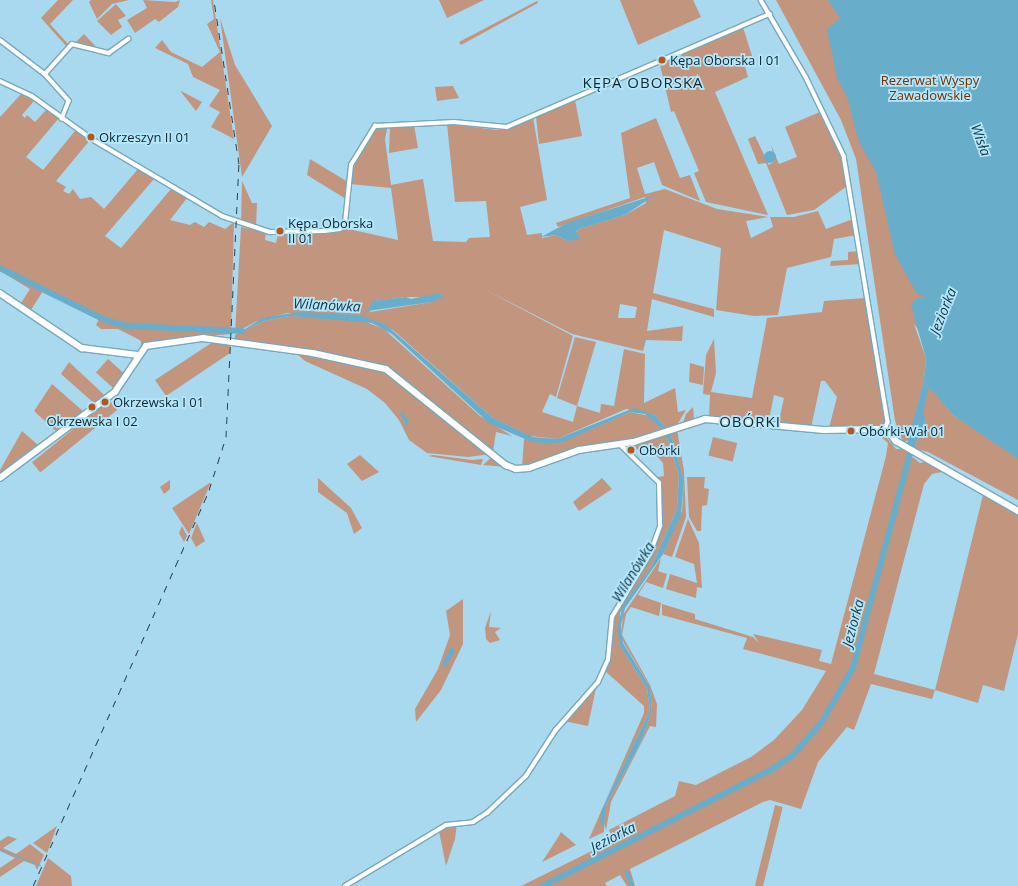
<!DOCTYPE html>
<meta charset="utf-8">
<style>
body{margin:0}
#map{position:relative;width:1018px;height:886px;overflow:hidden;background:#a8d9ef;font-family:"Open Sans",sans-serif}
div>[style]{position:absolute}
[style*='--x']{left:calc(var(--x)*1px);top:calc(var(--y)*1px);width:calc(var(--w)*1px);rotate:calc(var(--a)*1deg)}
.green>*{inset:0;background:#c2957f;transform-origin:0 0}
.water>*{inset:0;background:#68adca}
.round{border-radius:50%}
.stream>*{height:1px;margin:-0.5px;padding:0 0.5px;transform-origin:0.5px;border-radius:0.5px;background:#68adca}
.canal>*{height:3.5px;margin:-1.75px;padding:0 1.75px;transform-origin:1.75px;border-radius:1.75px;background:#68adca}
.river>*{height:5.5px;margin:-2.75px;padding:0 2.75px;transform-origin:2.75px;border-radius:2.75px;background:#68adca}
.roads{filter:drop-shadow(1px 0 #77a8bc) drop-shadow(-1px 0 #77a8bc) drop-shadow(0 1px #77a8bc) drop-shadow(0 -1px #77a8bc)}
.street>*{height:3.5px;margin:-1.75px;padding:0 1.75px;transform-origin:1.75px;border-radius:1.75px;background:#fff}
.secondary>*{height:5.5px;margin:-2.75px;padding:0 2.75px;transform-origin:2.75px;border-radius:2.75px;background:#fff}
.rail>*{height:1px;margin-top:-0.5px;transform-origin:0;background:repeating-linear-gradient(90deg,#2a424d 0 7px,transparent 0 14px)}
.dots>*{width:11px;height:11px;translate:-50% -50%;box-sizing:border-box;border:2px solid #b4e7fc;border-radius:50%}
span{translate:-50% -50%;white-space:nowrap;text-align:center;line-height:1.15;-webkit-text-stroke:3.5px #b4e7fc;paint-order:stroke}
.poi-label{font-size:13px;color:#11252d}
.left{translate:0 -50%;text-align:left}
.park-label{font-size:13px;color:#742e00}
.water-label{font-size:14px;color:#153643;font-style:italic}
.quarter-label{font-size:15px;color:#11252d;letter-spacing:1px}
</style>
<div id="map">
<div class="green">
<i style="clip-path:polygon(58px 0,73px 0,50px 24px,69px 45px,67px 47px,41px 18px)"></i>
<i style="clip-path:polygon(91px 0,129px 0,112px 4px,97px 19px,89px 2px)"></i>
<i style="clip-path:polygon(143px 0,175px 2px,180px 0,178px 7px,159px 22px,155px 19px,135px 33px,127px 20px,147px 8px)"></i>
<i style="clip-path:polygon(211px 0,213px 0,234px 139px,211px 127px,220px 112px,209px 106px,220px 90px,193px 77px,188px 64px,155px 48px,162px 40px,171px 52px,202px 67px,220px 52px,207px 24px,214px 19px)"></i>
<i style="clip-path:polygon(439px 0,484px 0,447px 18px)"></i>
<i style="clip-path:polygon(620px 0,693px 0,701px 17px,638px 45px)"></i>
<i style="clip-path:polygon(776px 0,1018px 0,1018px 500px,928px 452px,914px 448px,926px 420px,922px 414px,929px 386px,953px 415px,1011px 453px,914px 324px,926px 358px,924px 380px,909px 440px,903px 442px,895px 421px,856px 159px,841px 120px)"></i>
<i style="clip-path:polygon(537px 1px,538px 3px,461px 45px,459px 42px)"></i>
<i style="clip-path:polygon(116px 4px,126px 16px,118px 20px,122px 27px,111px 35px,97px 21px)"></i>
<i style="clip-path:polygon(220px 18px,235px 65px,272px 126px,242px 177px)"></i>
<i style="clip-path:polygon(743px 27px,753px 59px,744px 63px,748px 77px,715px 92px,768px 215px,706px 202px,694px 173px,699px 171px,674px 111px,671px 112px,660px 65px)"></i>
<i style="clip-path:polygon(84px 34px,99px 50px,74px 44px)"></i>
<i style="clip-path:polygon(453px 86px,459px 98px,437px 101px,435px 87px)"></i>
<i style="clip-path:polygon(181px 91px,202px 102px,196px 111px,181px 92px)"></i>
<i style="clip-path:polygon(22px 93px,34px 101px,22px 115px,25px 118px,27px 115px,35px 122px,46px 110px,59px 118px,26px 157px,43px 170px,75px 131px,90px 140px,56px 181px,66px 187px,63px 191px,69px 194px,73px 189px,80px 199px,91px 197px,104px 209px,138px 169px,154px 179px,105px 236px,121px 248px,171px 189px,187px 198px,170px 220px,190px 225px,195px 222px,204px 227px,209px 222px,225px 229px,234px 222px,231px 334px,151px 341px,141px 347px,141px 341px,136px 338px,118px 329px,101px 329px,96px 325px,99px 319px,43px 291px,31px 310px,21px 303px,30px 289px,0 271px,0 117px)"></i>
<i style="clip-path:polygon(575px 100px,582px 136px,539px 144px,536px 117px)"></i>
<i style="clip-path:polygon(822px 111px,840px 148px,847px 186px,814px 210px,787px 215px,766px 163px,758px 164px,748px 139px,755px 136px,769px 165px,775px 161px,771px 145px,779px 164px,797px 157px,785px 127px)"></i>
<i style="clip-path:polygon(evenodd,533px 117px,547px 200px,520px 207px,527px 235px,542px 233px,542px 238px,556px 235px,568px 241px,579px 229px,625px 215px,646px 203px,645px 197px,558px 227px,556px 223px,630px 198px,621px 133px,656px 118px,680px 178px,690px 175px,700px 201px,662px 185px,654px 162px,637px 168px,645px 194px,665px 189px,717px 209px,768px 217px,746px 221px,751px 238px,773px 227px,770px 217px,794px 217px,818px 211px,826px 229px,853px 219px,857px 235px,834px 239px,831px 257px,787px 268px,778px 315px,754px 316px,716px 310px,721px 248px,664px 230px,653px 293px,714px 309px,714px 317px,652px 299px,647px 331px,683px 326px,682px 341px,646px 340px,643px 351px,572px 334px,480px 287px,573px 336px,556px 397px,550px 394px,542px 412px,573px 422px,577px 406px,557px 398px,575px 337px,596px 342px,577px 406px,600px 413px,601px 404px,614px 406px,624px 349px,645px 354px,644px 403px,675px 388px,678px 412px,686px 410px,677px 425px,666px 428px,655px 415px,626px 409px,557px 439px,530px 436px,493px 418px,393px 330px,358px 315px,287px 313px,255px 322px,235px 333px,241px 227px,266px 232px,265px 240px,276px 243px,278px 234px,344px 228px,398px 240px,391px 188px,350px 184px,358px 150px,375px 128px,388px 125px,385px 139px,391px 185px,423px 179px,433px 241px,466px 242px,469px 238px,490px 237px,486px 201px,455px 202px,447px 124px,498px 130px,533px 117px,406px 297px,423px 297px,432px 302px,370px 312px,375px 301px,406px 297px,533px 117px,620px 304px,637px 307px,635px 318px,618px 318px,620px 304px)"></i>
<i style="clip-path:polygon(414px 125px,418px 148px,389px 153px,390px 126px)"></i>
<i style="clip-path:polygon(310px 159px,348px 182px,346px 199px,307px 175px)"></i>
<i style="clip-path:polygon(242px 181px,252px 203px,257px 203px,256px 227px,241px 222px)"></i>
<i style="clip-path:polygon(859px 251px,861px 264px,830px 266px,831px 261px,848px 260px,848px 252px)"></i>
<i style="clip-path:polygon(866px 298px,885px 426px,829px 428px,837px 397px,825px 381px,821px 381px,811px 428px,778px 425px,784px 398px,774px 395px,768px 425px,709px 417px,710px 395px,703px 394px,706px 355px,714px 339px,716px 373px,711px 392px,752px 398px,767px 318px,822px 312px,824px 301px)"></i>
<i style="clip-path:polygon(290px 316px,361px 320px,384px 329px,480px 416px,512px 436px,496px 432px,493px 452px,386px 367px,235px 339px,235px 335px,264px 321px)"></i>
<i style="clip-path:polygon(216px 340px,230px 341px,230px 353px,166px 396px,155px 380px)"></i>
<i style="clip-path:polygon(295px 352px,383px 370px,491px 454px,468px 457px,427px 453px,409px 440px,399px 420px,385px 403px,367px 389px,305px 361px)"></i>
<i style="left:108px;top:359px;width:24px;height:18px;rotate:42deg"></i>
<i style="clip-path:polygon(69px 362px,98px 389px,105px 396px,95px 404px,61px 374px)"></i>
<i style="clip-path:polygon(690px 363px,704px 367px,703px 385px,689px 382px)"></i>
<i style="clip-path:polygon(52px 384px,84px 412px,57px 432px,34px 411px)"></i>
<i style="left:109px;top:400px;width:13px;height:99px;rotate:51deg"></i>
<i style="clip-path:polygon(693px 407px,694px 419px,683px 423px,686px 414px)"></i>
<i style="clip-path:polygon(630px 412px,650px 416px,663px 430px,522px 467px,524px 439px,557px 444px)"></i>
<i style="clip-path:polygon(677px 429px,684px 471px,686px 517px,672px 557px,663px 554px,682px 511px,684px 481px,670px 432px)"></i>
<i style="clip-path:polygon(22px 431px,38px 445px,0 473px,0 470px)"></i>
<i style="clip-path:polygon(881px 431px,896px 449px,903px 449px,920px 463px,925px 462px,942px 472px,932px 474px,924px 484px,874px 674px,935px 690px,983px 495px,986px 495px,1018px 513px,1018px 634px,1004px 691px,983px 685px,978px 703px,935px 690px,932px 699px,871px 684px,854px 730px,847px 727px,818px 762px,801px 809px,770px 800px,763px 802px,630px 869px,635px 886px,627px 886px,620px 875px,605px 883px,607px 886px,521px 886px,614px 840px,609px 830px,675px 796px,679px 781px,696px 785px,751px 757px,774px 740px,802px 710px,826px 671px,743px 649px,747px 638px,662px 615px,662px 604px,695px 614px,695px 619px,753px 637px,759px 643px,753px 634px,822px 650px,819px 661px,831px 664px,886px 456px,888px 443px,880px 436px)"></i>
<i style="clip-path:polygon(666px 434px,679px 474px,677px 509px,651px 567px,620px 613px,620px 646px,647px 688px,650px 711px,602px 809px,604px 832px,589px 839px,644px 713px,644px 706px,605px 671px,611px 653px,613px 619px,652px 553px,662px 525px,658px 477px,664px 476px,663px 463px,646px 444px,630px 454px,628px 451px,630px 445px)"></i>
<i style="left:713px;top:437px;width:25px;height:19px;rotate:14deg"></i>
<i style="clip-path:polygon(360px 455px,379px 472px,362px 481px,347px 464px)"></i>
<i style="clip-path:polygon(433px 455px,472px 460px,483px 459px,481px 465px,428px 456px)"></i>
<i style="clip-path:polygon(493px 456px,507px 467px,483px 465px)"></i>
<i style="clip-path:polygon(687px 477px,705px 477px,704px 488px,709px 489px,707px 505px,702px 506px,701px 531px,697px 531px,689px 517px)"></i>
<i style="clip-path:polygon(318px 478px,351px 508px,362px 528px,354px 534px,347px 513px,318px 492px)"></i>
<i style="clip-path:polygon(602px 478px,612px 489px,579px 511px,573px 502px)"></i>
<i style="clip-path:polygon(170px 480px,170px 489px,164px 494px,160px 487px)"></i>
<i style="clip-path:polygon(211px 482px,189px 534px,172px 508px)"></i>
<i style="clip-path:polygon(688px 519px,699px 543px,702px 588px,697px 587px,696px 598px,666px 589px,670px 574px,697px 583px,694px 564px,675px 557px)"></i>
<i style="clip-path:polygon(197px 523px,205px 541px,196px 547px,191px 538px)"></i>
<i style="clip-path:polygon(182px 526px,187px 536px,184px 542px,179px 533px)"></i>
<i style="clip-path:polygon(661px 558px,658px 571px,667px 574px,663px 588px,646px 582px,638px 595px,661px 603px,659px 616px,631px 607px,626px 614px,622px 635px,650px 685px,657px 704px,656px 727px,650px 726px,611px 802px,606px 830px,603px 819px,605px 807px,640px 744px,652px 711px,650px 687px,621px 638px,623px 615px)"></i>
<i style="clip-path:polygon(463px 599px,463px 644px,441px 690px,416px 722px,415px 709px,438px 669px,450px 635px,446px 611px)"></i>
<i style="clip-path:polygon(491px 611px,489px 627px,501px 628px,495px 632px,500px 640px,490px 643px,486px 639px,485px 628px)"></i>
<i style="clip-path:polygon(596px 688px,588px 726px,564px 721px,582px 705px)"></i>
<i style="left:775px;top:805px;width:8px;height:83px;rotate:14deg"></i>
<i style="clip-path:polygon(457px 823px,455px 839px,446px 866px,439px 831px)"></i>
<i style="clip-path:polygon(57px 826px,47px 853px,33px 843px)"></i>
<i style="clip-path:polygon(561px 832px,576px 845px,542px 862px,557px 839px)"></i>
<i style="clip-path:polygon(8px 836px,17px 839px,3px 848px,16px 854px,30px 844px,44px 855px,37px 870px,35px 865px,24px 861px,0 877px,0 868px,15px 858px,0 851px,0 841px)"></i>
<i style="clip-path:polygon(48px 858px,71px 876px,72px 886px,36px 886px)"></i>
</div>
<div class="water">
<i style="clip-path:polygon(828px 0,1018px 0,1018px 459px,953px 415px,929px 387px,923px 413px,926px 420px,914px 448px,907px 444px,924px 380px,926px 358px,911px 306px,914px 300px,926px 296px,917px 294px,895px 254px,876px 172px,859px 142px,847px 97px,837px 78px,827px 29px,840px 18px)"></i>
<i class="round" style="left:764px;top:151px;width:12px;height:12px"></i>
<i style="clip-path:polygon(655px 195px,625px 215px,579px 229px,576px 232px,581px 239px,568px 241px,556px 235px,541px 237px,567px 223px)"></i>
<i style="clip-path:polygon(439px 293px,444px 297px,432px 302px,367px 311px,373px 301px,406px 297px,411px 299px)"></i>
<i style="clip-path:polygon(298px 312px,358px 315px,385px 324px,493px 418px,533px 437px,557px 439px,634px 408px,655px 415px,666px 428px,663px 430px,645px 414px,630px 412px,568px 440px,557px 444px,532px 442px,490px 424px,392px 334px,372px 323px,290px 316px,264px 321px,235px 335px,263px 318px)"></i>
<i style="clip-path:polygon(403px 412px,409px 421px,407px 427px,400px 413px)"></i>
<i style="clip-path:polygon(670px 432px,684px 481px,681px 515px,663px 554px,625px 608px,621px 625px,623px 643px,650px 687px,652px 711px,640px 744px,605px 807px,604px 830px,600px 820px,602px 809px,650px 711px,647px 688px,620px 646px,617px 630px,623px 605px,651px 567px,677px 509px,679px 474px,666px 434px)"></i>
<i style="clip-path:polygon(451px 647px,455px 651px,445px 668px,443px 662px)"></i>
</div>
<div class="stream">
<i style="--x:361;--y:316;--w:9;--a:-41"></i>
<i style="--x:0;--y:849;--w:43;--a:21.8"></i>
<i style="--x:44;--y:867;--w:5;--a:22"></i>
<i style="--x:61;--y:884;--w:2;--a:63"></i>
</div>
<div class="canal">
<i style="--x:627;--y:872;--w:15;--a:67"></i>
</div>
<div class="river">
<i style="--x:0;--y:268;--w:115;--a:26.3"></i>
<i style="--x:103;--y:319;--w:25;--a:16"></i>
<i style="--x:127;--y:326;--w:115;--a:2.5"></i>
<i style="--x:543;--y:886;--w:256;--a:-27"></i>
<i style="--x:771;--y:770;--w:27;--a:-34"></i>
<i style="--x:793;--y:755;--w:44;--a:-48.7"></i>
<i style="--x:822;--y:722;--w:62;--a:-60.1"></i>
<i style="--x:853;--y:668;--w:230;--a:-75.1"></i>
</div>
<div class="roads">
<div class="street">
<i style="--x:761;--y:0;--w:89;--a:59.7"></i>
<i style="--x:806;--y:77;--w:88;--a:64.3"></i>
<i style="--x:844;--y:156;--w:270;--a:80.6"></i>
<i style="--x:888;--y:422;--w:9;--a:111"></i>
<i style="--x:0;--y:40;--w:56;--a:37.1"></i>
<i style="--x:45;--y:74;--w:36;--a:48"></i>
<i style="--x:69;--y:101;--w:19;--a:111"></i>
<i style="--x:45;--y:74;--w:40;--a:-48"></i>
<i style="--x:72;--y:44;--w:38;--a:14"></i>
<i style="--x:109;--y:53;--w:24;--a:-36"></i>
<i style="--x:0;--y:81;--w:35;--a:25"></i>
<i style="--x:32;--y:96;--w:74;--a:35.6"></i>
<i style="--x:92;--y:139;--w:151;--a:30.6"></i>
<i style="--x:222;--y:216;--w:51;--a:18.4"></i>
<i style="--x:270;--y:232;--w:54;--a:-1.1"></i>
<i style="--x:324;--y:231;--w:16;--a:-7"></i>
<i style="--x:340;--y:229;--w:8;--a:-50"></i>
<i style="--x:345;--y:223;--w:58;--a:-84.1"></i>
<i style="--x:351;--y:165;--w:46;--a:-58.4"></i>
<i style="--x:375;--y:126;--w:79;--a:-2.9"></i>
<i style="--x:454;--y:122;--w:53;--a:5.4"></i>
<i style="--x:507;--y:127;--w:286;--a:-23.3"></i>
<i style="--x:345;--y:886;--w:118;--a:-31.1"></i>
<i style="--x:446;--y:825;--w:27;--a:-6"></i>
<i style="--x:473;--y:822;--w:17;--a:-33"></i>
<i style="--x:487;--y:813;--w:54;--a:-43.5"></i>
<i style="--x:526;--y:776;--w:54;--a:-57.2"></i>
<i style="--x:555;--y:731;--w:65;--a:-48.7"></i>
<i style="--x:598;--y:682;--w:24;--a:-66"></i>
<i style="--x:608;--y:660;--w:43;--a:-84.7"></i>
<i style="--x:612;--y:617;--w:74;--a:-58.9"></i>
<i style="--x:650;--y:554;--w:30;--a:-70"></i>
<i style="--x:660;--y:526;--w:43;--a:-91.3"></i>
<i style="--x:659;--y:483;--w:54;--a:-135.7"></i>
</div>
<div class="secondary">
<i style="--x:0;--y:293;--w:99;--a:33.9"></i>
<i style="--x:82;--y:348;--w:56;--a:7.1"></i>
<i style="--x:0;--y:478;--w:144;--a:-36.8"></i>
<i style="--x:115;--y:392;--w:55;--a:-56"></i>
<i style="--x:146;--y:346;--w:58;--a:-8"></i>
<i style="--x:203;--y:338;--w:111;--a:7.8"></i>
<i style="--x:313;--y:353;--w:75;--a:12.4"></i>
<i style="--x:386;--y:369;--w:154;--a:38.7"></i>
<i style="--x:506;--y:465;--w:11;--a:22"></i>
<i style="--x:516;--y:469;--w:13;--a:-4"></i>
<i style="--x:529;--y:468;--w:53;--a:-19.8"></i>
<i style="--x:579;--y:450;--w:56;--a:-8.3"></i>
<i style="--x:634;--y:442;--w:75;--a:-17.9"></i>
<i style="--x:705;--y:419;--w:119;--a:5.3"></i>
<i style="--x:823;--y:430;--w:58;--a:-1"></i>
<i style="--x:881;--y:429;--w:7;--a:16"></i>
<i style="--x:888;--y:431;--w:13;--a:51"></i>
<i style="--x:896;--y:441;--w:141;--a:29.8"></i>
</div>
</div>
<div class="rail">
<i style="--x:33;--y:886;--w:433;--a:-66"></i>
<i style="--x:209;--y:490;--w:56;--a:-72.2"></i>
<i style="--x:226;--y:437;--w:273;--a:-87.3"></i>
<i style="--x:239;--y:164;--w:166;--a:-98.7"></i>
</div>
<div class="dots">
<i style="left:662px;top:60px;background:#b7551b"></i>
<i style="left:91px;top:137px;background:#b7551b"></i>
<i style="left:280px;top:231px;background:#b7551b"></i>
<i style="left:105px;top:402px;background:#b7551b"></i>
<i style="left:92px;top:407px;background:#b7551b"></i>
<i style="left:851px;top:431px;background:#b7551b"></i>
<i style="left:631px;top:450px;background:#b7551b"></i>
</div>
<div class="poi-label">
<span class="left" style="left:670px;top:60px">Kępa Oborska I 01</span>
<span class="left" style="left:99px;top:137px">Okrzeszyn II 01</span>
<span class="left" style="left:288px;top:231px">Kępa Oborska<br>II 01</span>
<span class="left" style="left:113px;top:402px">Okrzewska I 01</span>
<span style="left:92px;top:421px">Okrzewska I 02</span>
<span class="left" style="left:859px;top:431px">Obórki-Wał 01</span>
<span class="left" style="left:639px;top:450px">Obórki</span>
</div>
<div class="park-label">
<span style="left:930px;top:88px">Rezerwat Wyspy<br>Zawadowskie</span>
</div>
<div class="water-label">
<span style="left:981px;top:140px;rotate:70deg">Wisła</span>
<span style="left:327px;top:305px;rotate:3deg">Wilanówka</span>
<span style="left:943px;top:311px;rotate:-68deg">Jeziorka</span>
<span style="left:633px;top:572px;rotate:-58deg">Wilanówka</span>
<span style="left:853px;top:623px;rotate:-75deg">Jeziorka</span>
<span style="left:613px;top:837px;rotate:-27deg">Jeziorka</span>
</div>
<div class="quarter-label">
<span style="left:643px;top:83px">KĘPA OBORSKA</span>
<span style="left:750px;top:422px">OBÓRKI</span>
</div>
</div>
